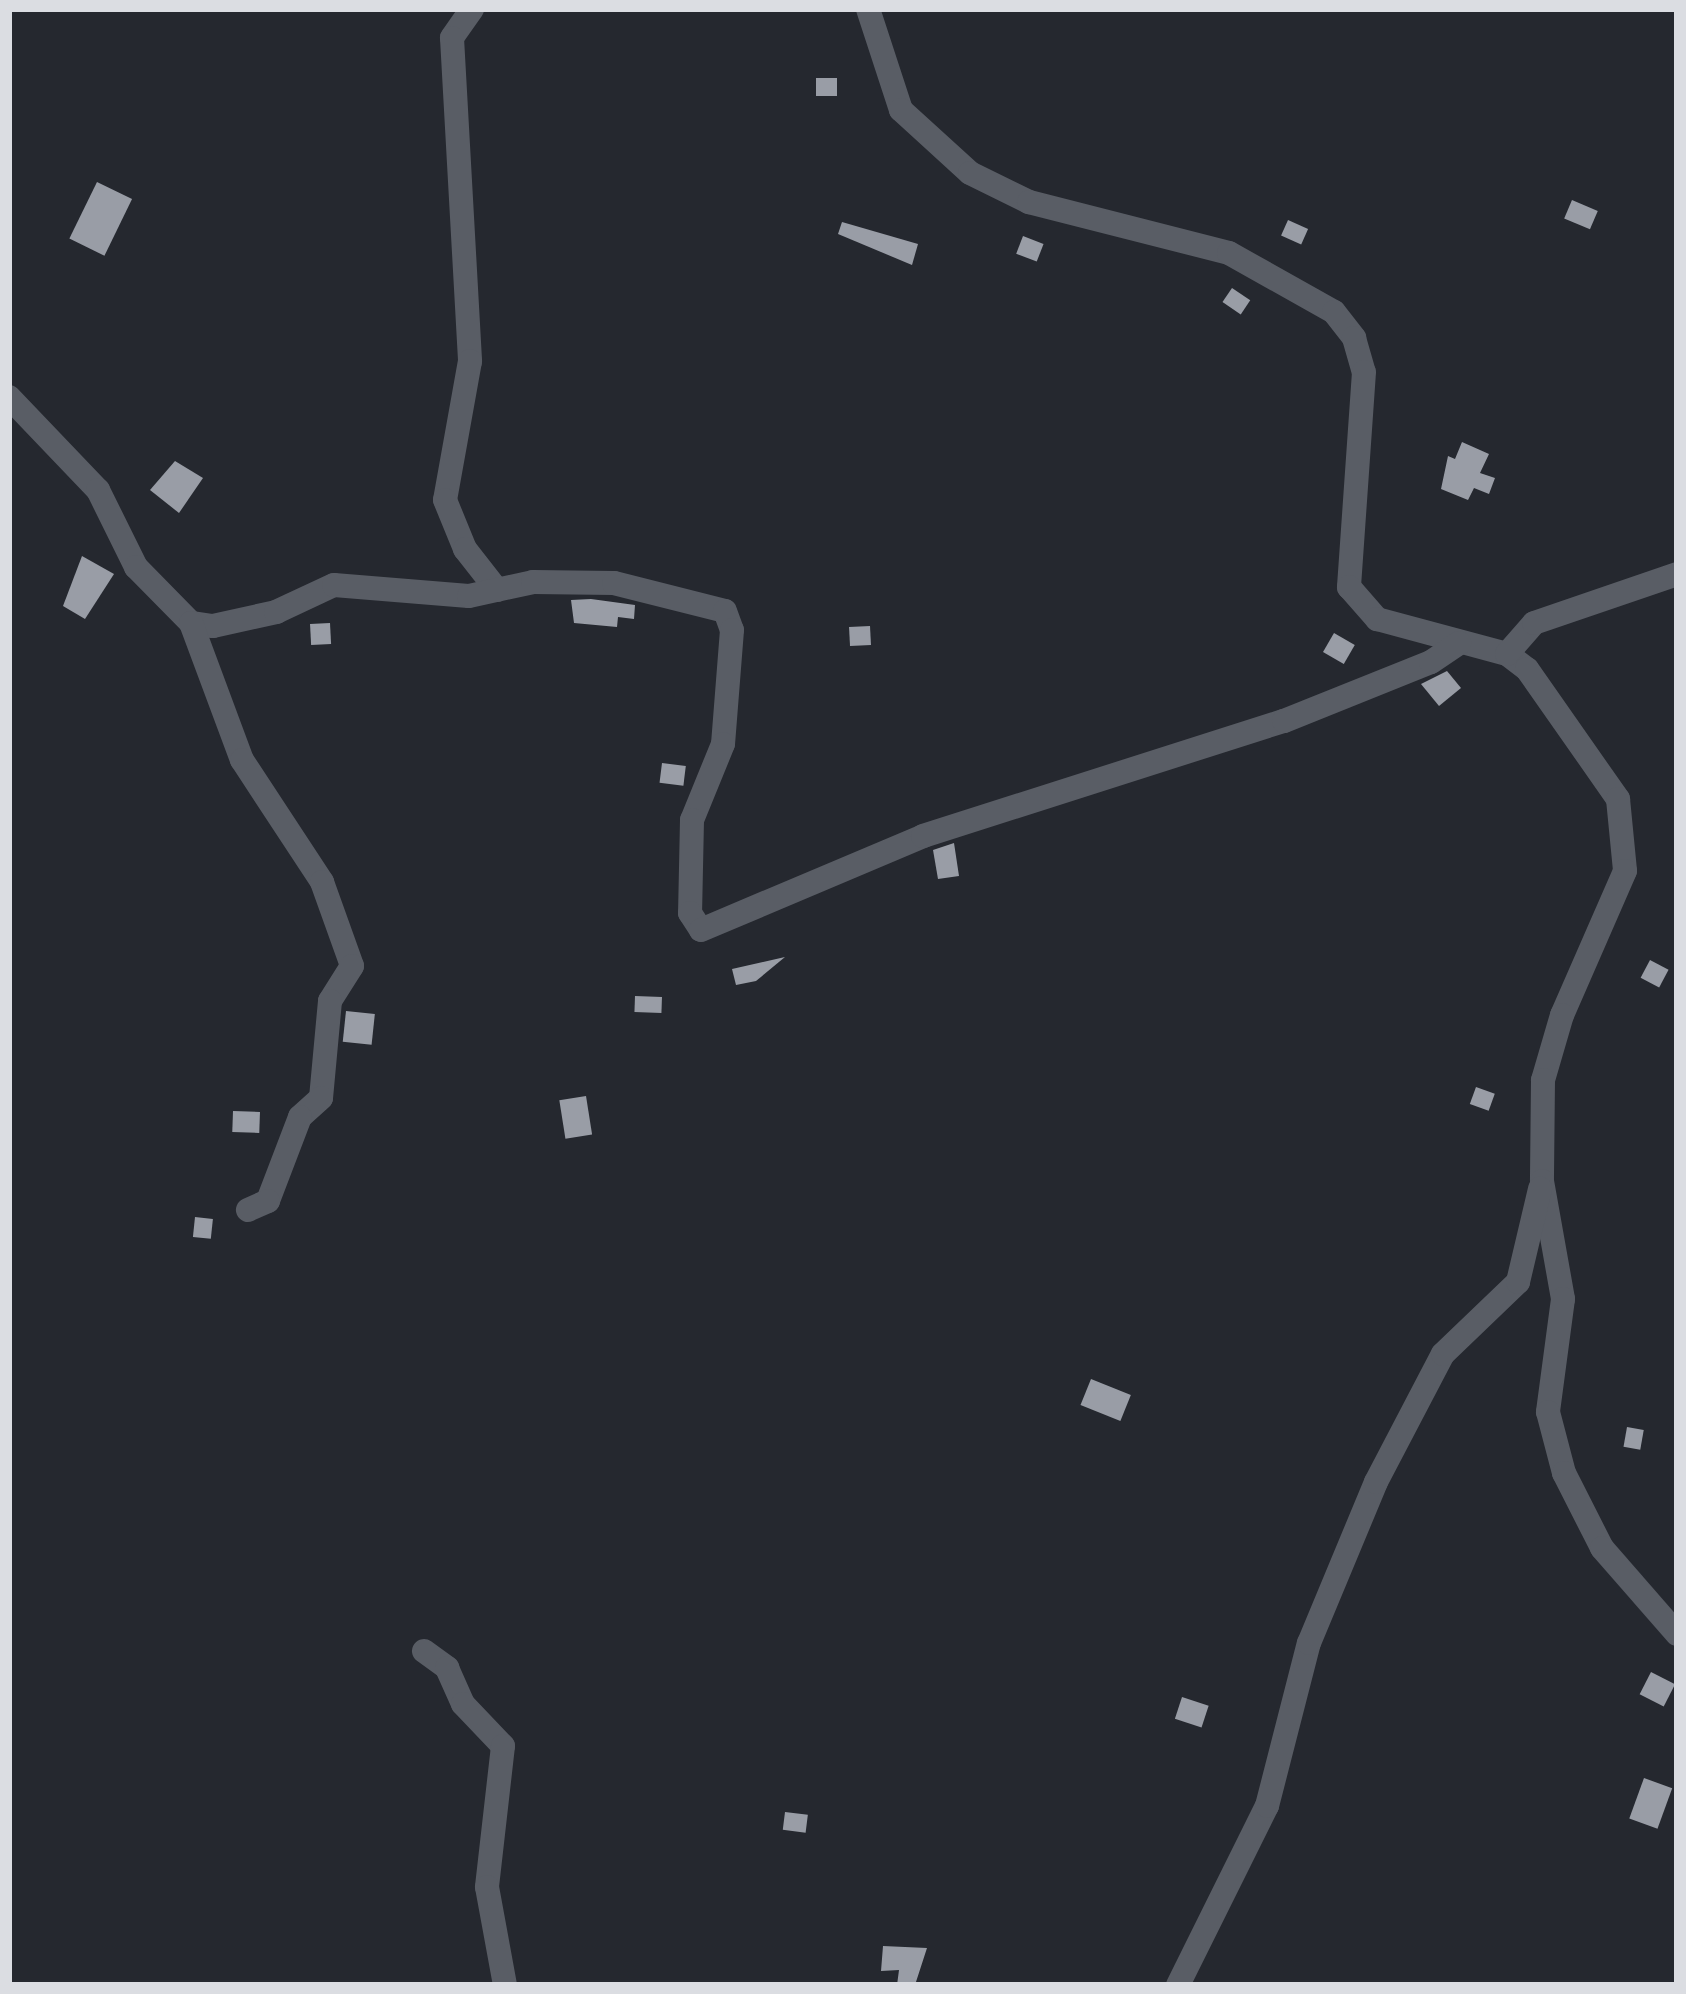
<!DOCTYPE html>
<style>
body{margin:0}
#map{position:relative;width:1686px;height:1994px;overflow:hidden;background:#25282f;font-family:"Noto Sans",sans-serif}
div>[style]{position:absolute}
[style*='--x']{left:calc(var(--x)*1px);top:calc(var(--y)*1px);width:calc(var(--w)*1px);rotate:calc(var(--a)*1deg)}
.building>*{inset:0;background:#999da6;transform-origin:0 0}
.minor>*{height:24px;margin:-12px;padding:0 12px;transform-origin:12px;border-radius:12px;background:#595d65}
span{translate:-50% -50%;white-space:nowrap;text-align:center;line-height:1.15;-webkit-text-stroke:12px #0f1114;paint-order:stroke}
.frame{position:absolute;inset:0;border:12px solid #dbdde2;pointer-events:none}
</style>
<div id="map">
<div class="building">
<i style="left:816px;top:78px;width:21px;height:18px"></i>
<i style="left:97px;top:182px;width:39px;height:63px;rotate:26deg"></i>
<i style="left:1572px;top:200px;width:28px;height:20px;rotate:23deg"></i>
<i style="left:1288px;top:220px;width:22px;height:17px;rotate:24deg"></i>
<i style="clip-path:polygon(842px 222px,918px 244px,912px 265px,838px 234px)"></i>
<i style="left:1023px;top:236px;width:22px;height:19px;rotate:21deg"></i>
<i style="left:1232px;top:288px;width:22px;height:17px;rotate:34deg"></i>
<i style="clip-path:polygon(1462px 442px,1489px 454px,1480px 473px,1495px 478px,1489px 494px,1474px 488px,1468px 500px,1441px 489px,1448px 456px,1455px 459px)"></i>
<i style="clip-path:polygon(175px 461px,203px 478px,179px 513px,150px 490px)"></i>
<i style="clip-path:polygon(82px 556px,114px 574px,85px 619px,63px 606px)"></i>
<i style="clip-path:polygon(591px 599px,635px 605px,634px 619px,618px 617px,617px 627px,574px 623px,571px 600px)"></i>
<i style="left:330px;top:623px;width:21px;height:20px;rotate:87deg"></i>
<i style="left:870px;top:626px;width:19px;height:21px;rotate:87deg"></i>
<i style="left:1334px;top:633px;width:24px;height:22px;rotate:30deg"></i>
<i style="clip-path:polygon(1447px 671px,1461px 688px,1439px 706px,1421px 684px)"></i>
<i style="left:662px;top:763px;width:24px;height:20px;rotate:7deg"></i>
<i style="clip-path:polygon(954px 843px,959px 876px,938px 879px,933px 850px)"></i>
<i style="clip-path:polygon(785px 957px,756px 981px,736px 985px,732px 969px)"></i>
<i style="left:1650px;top:960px;width:21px;height:20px;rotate:28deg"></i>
<i style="left:635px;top:996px;width:27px;height:16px;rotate:2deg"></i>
<i style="left:346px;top:1011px;width:29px;height:31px;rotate:6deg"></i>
<i style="left:1476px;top:1087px;width:20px;height:18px;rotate:20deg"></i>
<i style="left:586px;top:1096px;width:39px;height:27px;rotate:81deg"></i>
<i style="left:233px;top:1111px;width:27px;height:21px;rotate:2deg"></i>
<i style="left:195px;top:1217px;width:18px;height:20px;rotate:6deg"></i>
<i style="left:1091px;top:1379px;width:43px;height:28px;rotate:22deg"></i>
<i style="left:1627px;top:1427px;width:17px;height:20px;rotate:10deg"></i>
<i style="left:1651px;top:1672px;width:27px;height:25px;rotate:27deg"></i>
<i style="left:1182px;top:1697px;width:28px;height:23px;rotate:18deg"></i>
<i style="left:1644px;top:1778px;width:30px;height:43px;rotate:20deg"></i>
<i style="left:785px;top:1812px;width:23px;height:18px;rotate:7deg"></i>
<i style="clip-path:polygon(883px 1946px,927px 1948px,915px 1985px,897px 1985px,899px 1970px,881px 1971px)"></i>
</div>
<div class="minor">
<i style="--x:472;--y:9;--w:35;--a:125"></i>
<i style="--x:452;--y:38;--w:324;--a:86.8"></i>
<i style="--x:470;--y:361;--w:141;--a:100.2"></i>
<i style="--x:445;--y:500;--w:53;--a:67.8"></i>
<i style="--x:465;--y:549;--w:52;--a:52"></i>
<i style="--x:868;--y:9;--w:106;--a:71.9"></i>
<i style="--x:901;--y:110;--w:93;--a:42.4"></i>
<i style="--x:970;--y:173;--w:66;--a:26.2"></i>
<i style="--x:1029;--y:202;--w:206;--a:14.3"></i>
<i style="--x:1229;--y:253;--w:120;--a:29.3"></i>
<i style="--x:1334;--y:312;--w:33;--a:52"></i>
<i style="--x:1354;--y:338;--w:35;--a:74"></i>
<i style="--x:1364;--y:372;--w:216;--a:94"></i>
<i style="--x:1349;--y:587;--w:43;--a:48.8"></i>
<i style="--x:1377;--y:619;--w:135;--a:15.1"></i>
<i style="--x:1507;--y:654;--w:25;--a:37"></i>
<i style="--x:1527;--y:669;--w:159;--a:55"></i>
<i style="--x:1618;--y:799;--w:72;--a:84.4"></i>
<i style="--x:1625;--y:871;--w:157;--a:113.6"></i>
<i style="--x:1562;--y:1015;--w:68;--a:106.3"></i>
<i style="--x:1543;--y:1080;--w:101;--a:90.6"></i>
<i style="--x:1542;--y:1181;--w:120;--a:79.9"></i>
<i style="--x:1563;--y:1299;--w:114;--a:97.6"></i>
<i style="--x:1548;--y:1412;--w:63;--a:75.3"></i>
<i style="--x:1564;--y:1473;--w:84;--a:63.1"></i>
<i style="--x:1602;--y:1548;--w:114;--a:48.9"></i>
<i style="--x:9;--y:397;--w:129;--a:46.3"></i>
<i style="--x:98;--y:490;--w:86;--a:63.7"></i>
<i style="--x:136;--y:567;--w:78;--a:45.5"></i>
<i style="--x:191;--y:623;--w:22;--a:8"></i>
<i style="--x:213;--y:626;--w:65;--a:-12.5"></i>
<i style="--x:276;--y:612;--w:64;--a:-25"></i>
<i style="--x:334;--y:585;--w:135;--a:4.7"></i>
<i style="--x:469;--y:596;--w:66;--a:-12.3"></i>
<i style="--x:533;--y:582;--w:81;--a:0.7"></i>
<i style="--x:614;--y:583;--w:114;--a:14.2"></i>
<i style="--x:725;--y:611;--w:20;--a:70"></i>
<i style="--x:732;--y:630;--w:114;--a:94.5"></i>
<i style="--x:723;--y:744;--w:82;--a:112.2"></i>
<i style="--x:692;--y:820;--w:93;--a:91.2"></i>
<i style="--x:690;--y:913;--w:20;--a:57"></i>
<i style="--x:701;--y:930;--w:241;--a:-22.9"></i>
<i style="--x:923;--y:836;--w:379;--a:-17.7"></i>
<i style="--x:1284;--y:721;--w:158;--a:-21.9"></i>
<i style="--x:1431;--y:662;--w:34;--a:-34"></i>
<i style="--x:191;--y:623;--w:146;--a:69.6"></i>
<i style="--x:242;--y:760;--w:146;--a:56.7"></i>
<i style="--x:322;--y:882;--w:89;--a:70.3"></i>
<i style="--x:352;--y:966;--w:41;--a:122.2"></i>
<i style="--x:330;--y:1001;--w:97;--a:95.3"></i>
<i style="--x:321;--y:1098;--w:28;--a:138"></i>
<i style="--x:300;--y:1117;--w:90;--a:110.9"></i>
<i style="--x:268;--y:1201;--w:22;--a:156"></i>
<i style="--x:1507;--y:654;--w:41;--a:-48.9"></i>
<i style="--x:1534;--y:623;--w:151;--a:-18.9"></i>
<i style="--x:424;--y:1651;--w:29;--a:36"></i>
<i style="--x:447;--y:1668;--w:39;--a:66"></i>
<i style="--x:463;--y:1704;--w:58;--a:46.4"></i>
<i style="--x:503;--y:1746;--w:142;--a:96.5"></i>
<i style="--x:487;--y:1887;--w:100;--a:79.6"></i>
<i style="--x:1178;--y:1985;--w:200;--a:-63.6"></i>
<i style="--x:1267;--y:1806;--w:168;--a:-75.6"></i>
<i style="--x:1309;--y:1643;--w:174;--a:-67.4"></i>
<i style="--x:1376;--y:1482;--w:144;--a:-62.4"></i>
<i style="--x:1443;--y:1354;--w:104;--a:-43.8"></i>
<i style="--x:1518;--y:1282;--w:96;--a:-76.7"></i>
</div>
<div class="frame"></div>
</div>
